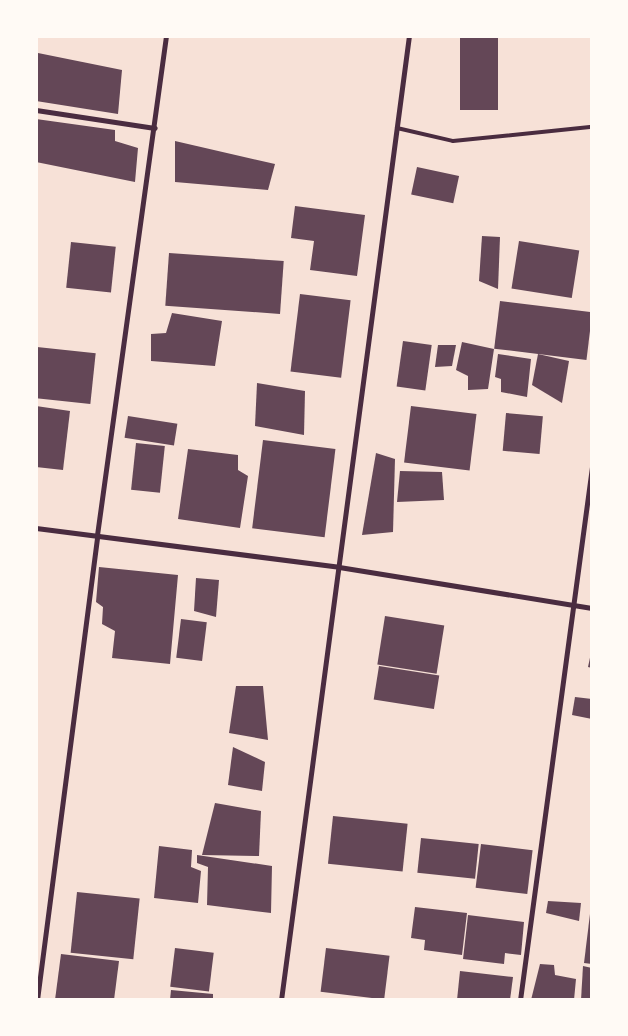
<!DOCTYPE html>
<style>
body{margin:0}
#map{position:relative;width:628px;height:1036px;overflow:hidden;background:#f7e1d7;font-family:"Times New Roman",serif}
div>[style]{position:absolute}
[style*='--x']{left:calc(var(--x)*1px);top:calc(var(--y)*1px);width:calc(var(--w)*1px);rotate:calc(var(--a)*1deg)}
.building>*{inset:0;background:#644757;transform-origin:0 0}
.service>*{height:4px;margin:-2px;padding:0 2px;transform-origin:2px;border-radius:2px;background:#4a2c40}
.minor>*{height:5px;margin:-2.5px;padding:0 2.5px;transform-origin:2.5px;border-radius:2.5px;background:#4a2c40}
span{translate:-50% -50%;white-space:nowrap;text-align:center;line-height:1.15;-webkit-text-stroke:5px #fffaf5;paint-order:stroke}
.frame{position:absolute;inset:0;border:38px solid #fffaf5;pointer-events:none}
</style>
<div id="map">
<div class="building">
<i style="left:460px;top:36px;width:38px;height:74px"></i>
<i style="clip-path:polygon(38px 53px,122px 70px,118px 114px,36px 101px)"></i>
<i style="clip-path:polygon(36px 119px,115px 130px,115px 141px,138px 148px,135px 182px,36px 162px)"></i>
<i style="clip-path:polygon(175px 141px,275px 164px,268px 190px,175px 182px)"></i>
<i style="left:417px;top:167px;width:43px;height:28px;rotate:12deg"></i>
<i style="clip-path:polygon(295px 206px,365px 215px,357px 276px,310px 270px,314px 241px,291px 238px)"></i>
<i style="clip-path:polygon(482px 236px,500px 237px,498px 289px,479px 281px)"></i>
<i style="left:519px;top:241px;width:61px;height:48px;rotate:9deg"></i>
<i style="left:71px;top:242px;width:45px;height:46px;rotate:6deg"></i>
<i style="left:169px;top:253px;width:115px;height:53px;rotate:4deg"></i>
<i style="left:300px;top:294px;width:51px;height:78px;rotate:7deg"></i>
<i style="left:500px;top:301px;width:93px;height:48px;rotate:7deg"></i>
<i style="clip-path:polygon(172px 313px,222px 321px,215px 366px,151px 361px,151px 334px,166px 333px)"></i>
<i style="left:403px;top:341px;width:29px;height:46px;rotate:8deg"></i>
<i style="clip-path:polygon(462px 342px,494px 349px,488px 389px,468px 390px,468px 376px,456px 370px)"></i>
<i style="clip-path:polygon(438px 345px,456px 345px,452px 366px,435px 367px)"></i>
<i style="left:37px;top:347px;width:59px;height:51px;rotate:6deg"></i>
<i style="clip-path:polygon(498px 354px,531px 359px,527px 397px,501px 392px,501px 379px,495px 377px)"></i>
<i style="clip-path:polygon(538px 354px,569px 361px,562px 403px,532px 385px)"></i>
<i style="clip-path:polygon(257px 383px,305px 391px,304px 435px,255px 426px)"></i>
<i style="clip-path:polygon(36px 406px,70px 411px,63px 470px,36px 467px)"></i>
<i style="left:411px;top:406px;width:66px;height:57px;rotate:7deg"></i>
<i style="left:506px;top:413px;width:37px;height:38px;rotate:5deg"></i>
<i style="left:128px;top:416px;width:50px;height:22px;rotate:9deg"></i>
<i style="left:263px;top:440px;width:73px;height:89px;rotate:7deg"></i>
<i style="left:136px;top:443px;width:29px;height:47px;rotate:6deg"></i>
<i style="clip-path:polygon(188px 449px,238px 455px,238px 470px,248px 476px,240px 528px,178px 519px)"></i>
<i style="clip-path:polygon(376px 453px,395px 459px,393px 532px,362px 535px)"></i>
<i style="clip-path:polygon(400px 471px,442px 472px,444px 500px,397px 502px)"></i>
<i style="clip-path:polygon(99px 567px,178px 575px,170px 664px,112px 658px,115px 631px,102px 624px,103px 607px,96px 602px)"></i>
<i style="clip-path:polygon(196px 578px,219px 580px,216px 617px,194px 611px)"></i>
<i style="left:385px;top:616px;width:60px;height:49px;rotate:9deg"></i>
<i style="left:181px;top:619px;width:26px;height:39px;rotate:7deg"></i>
<i style="clip-path:polygon(591px 653px,592px 653px,592px 668px,588px 667px)"></i>
<i style="left:379px;top:666px;width:61px;height:34px;rotate:9deg"></i>
<i style="clip-path:polygon(236px 686px,263px 686px,268px 740px,229px 733px)"></i>
<i style="clip-path:polygon(575px 697px,592px 699px,592px 719px,572px 715px)"></i>
<i style="clip-path:polygon(233px 747px,265px 762px,262px 791px,228px 785px)"></i>
<i style="clip-path:polygon(215px 803px,261px 811px,259px 856px,202px 855px)"></i>
<i style="left:333px;top:816px;width:75px;height:48px;rotate:6deg"></i>
<i style="left:421px;top:838px;width:58px;height:35px;rotate:6deg"></i>
<i style="left:481px;top:844px;width:52px;height:44px;rotate:7deg"></i>
<i style="clip-path:polygon(159px 846px,192px 850px,191px 867px,201px 871px,198px 903px,154px 898px)"></i>
<i style="clip-path:polygon(197px 855px,272px 866px,271px 913px,207px 905px,208px 867px,197px 863px)"></i>
<i style="left:77px;top:892px;width:63px;height:61px;rotate:6deg"></i>
<i style="clip-path:polygon(548px 901px,581px 903px,579px 921px,546px 913px)"></i>
<i style="clip-path:polygon(415px 907px,467px 913px,462px 955px,424px 950px,425px 940px,411px 938px)"></i>
<i style="clip-path:polygon(590px 914px,592px 914px,592px 964px,584px 963px)"></i>
<i style="clip-path:polygon(468px 915px,524px 922px,521px 955px,505px 953px,504px 964px,463px 959px)"></i>
<i style="left:175px;top:948px;width:39px;height:39px;rotate:7deg"></i>
<i style="left:326px;top:948px;width:64px;height:44px;rotate:7deg"></i>
<i style="clip-path:polygon(61px 954px,119px 961px,114px 1000px,55px 1000px)"></i>
<i style="clip-path:polygon(540px 964px,554px 965px,555px 975px,576px 979px,574px 1000px,531px 1000px)"></i>
<i style="clip-path:polygon(583px 966px,592px 968px,592px 1000px,581px 1000px)"></i>
<i style="clip-path:polygon(460px 971px,513px 977px,510px 1000px,457px 1000px)"></i>
<i style="clip-path:polygon(171px 990px,213px 994px,213px 1000px,170px 1000px)"></i>
</div>
<div class="service">
<i style="--x:397;--y:128;--w:57;--a:13.1"></i>
<i style="--x:453;--y:141;--w:140;--a:-5.8"></i>
</div>
<div class="minor">
<i style="--x:36;--y:110;--w:120;--a:8.6"></i>
<i style="--x:36;--y:528;--w:305;--a:7.3"></i>
<i style="--x:339;--y:567;--w:256;--a:9.2"></i>
<i style="--x:37;--y:1000;--w:469;--a:-82.6"></i>
<i style="--x:97;--y:535;--w:504;--a:-82.13"></i>
<i style="--x:281;--y:1000;--w:972;--a:-82.44"></i>
<i style="--x:520;--y:1000;--w:538;--a:-82.31"></i>
</div>
<div class="frame"></div>
</div>
